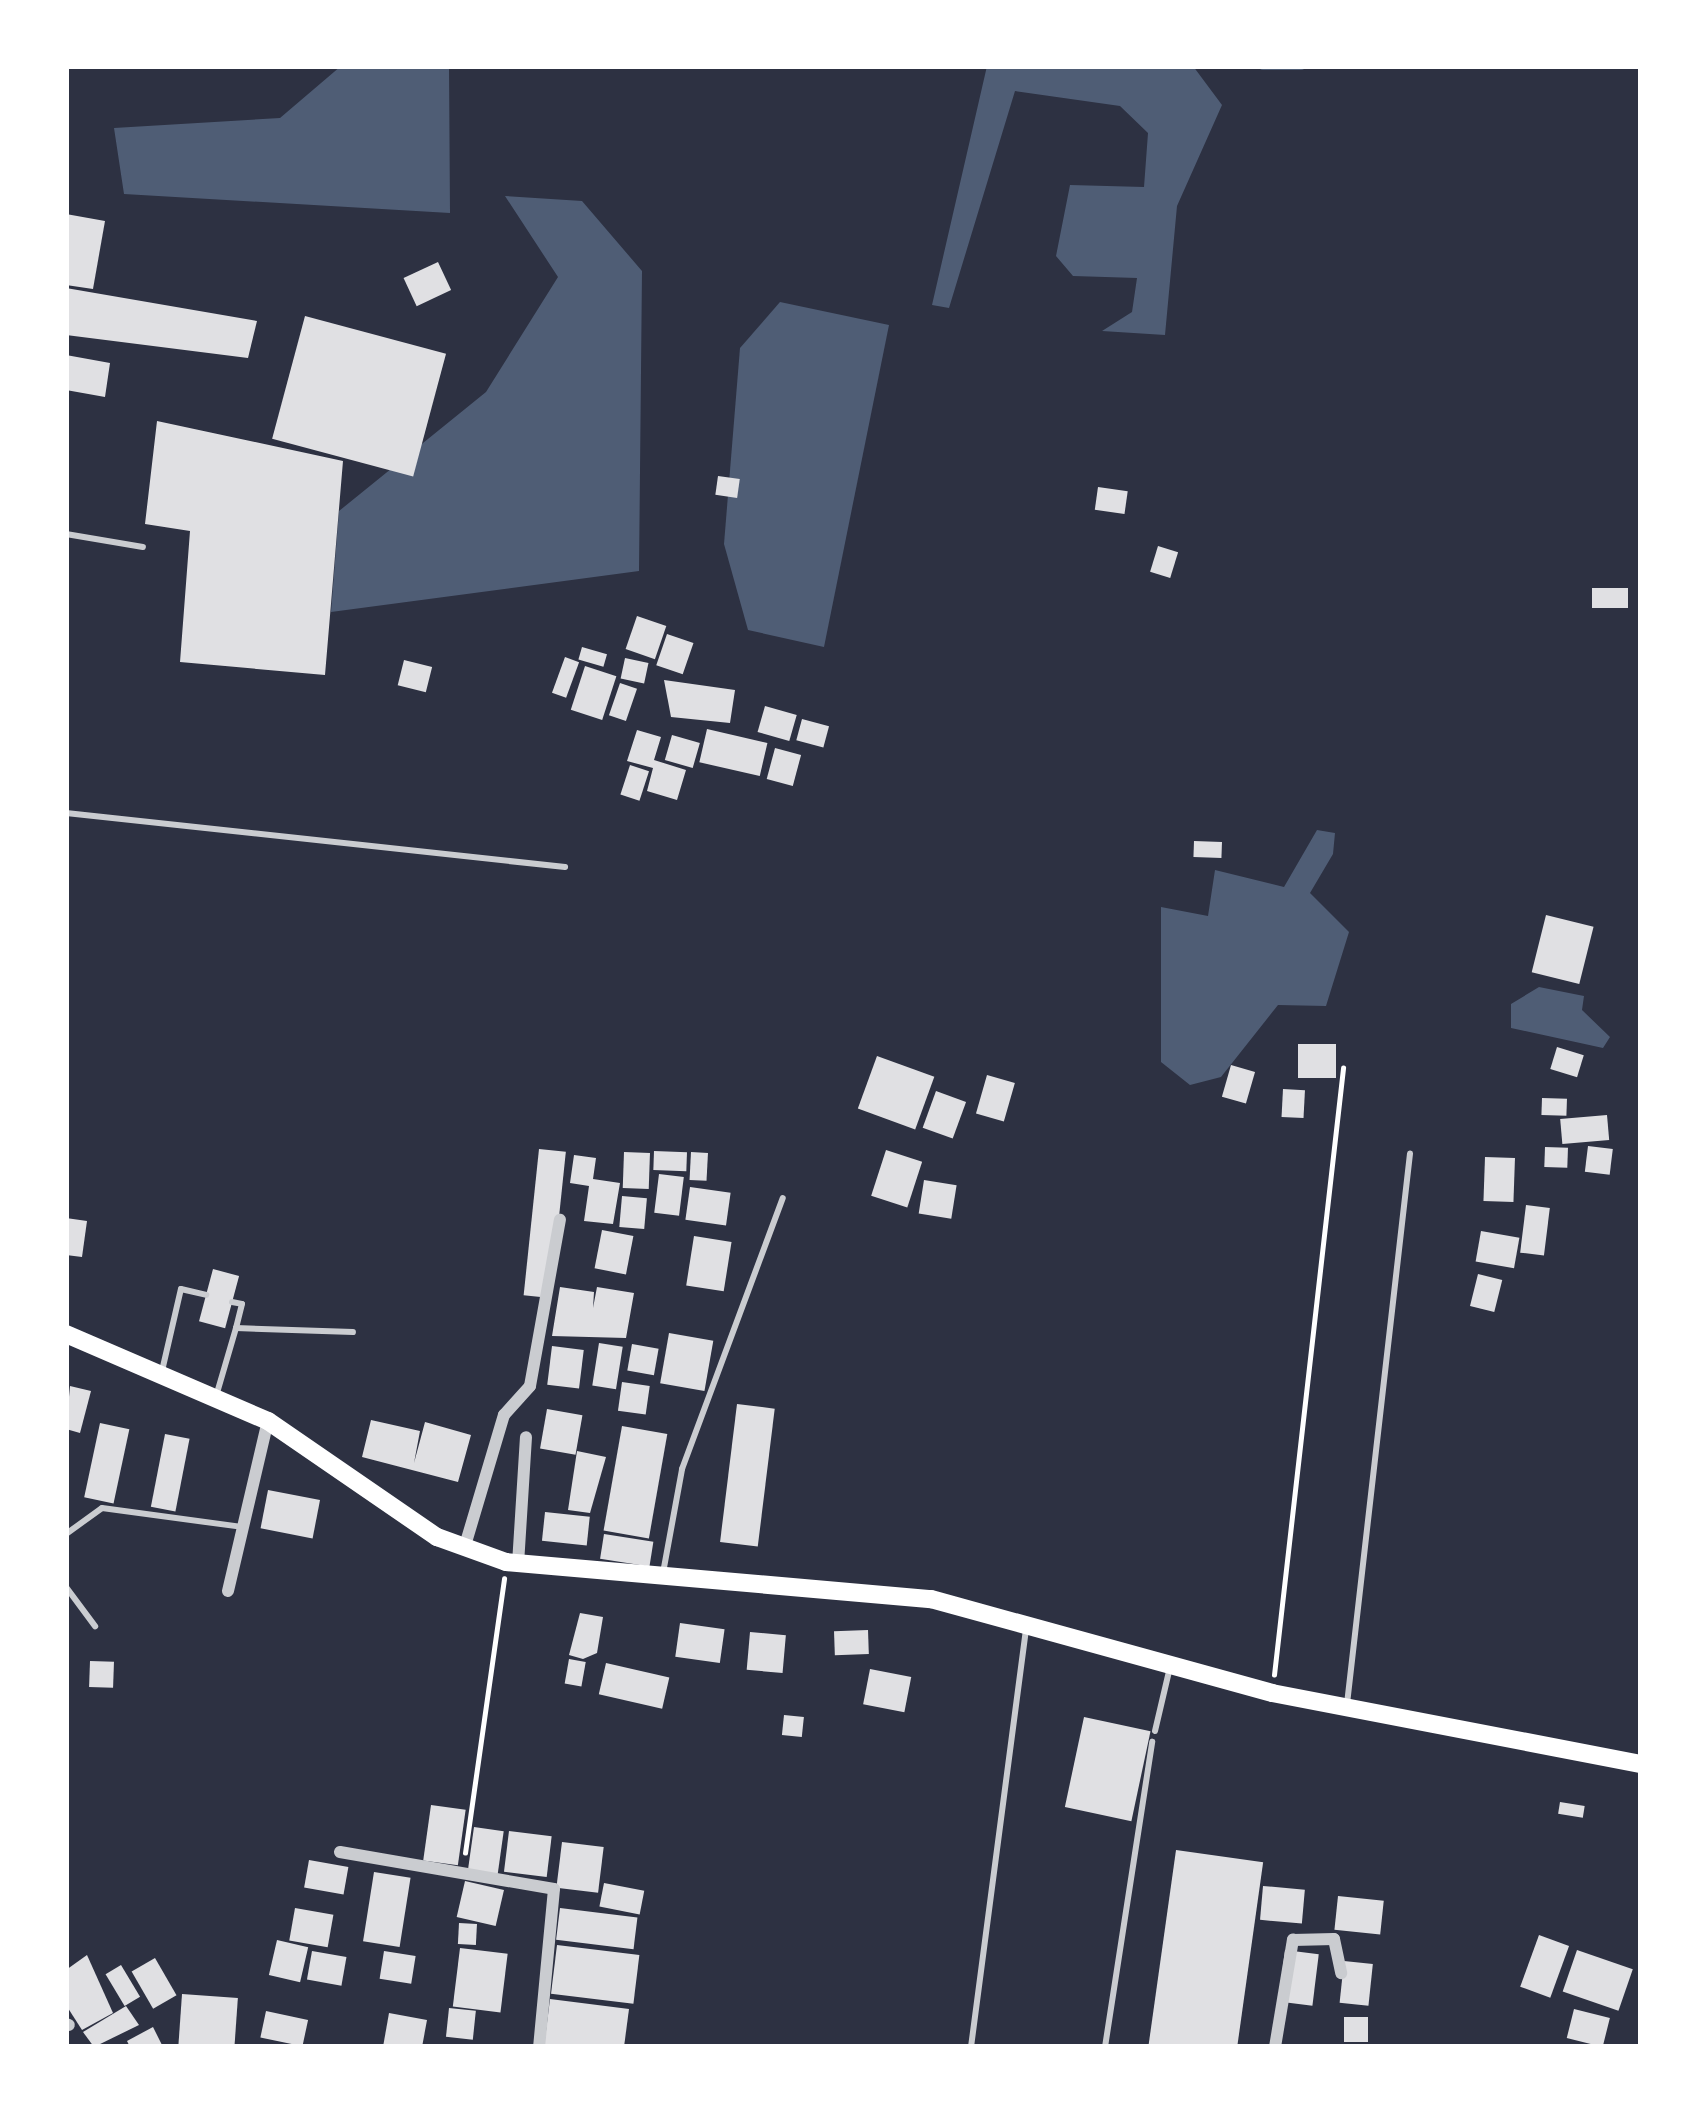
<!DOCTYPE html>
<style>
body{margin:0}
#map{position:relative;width:1707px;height:2113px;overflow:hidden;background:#2d3142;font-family:Overpass,sans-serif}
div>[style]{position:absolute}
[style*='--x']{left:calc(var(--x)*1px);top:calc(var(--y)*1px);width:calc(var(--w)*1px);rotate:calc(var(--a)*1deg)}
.water>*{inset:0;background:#4f5d75}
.stream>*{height:8px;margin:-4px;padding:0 4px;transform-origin:4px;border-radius:4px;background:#4f5d75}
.building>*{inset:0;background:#e0e0e3;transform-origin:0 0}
.path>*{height:4.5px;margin:-2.25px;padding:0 2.25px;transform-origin:2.25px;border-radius:2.25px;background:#fff}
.service>*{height:6px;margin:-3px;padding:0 3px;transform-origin:3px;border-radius:3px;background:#caccd0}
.minor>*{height:12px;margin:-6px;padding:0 6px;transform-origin:6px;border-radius:6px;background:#caccd0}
.secondary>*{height:18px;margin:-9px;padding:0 9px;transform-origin:9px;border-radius:9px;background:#fff}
span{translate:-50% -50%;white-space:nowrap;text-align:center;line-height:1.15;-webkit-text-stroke:9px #fff;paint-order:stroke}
.frame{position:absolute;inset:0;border:69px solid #fff;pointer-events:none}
</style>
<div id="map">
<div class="water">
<i style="clip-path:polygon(341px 66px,449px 66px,450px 213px,124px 194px,114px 128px,280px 118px)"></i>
<i style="clip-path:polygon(987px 66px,1193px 66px,1222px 105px,1177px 206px,1165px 335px,1102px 331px,1132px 312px,1137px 278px,1073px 276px,1056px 256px,1070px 185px,1144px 187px,1148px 133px,1120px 106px,1015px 91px,949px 308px,932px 305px)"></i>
<i style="clip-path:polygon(505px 196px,582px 201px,642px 271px,639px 571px,331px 612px,339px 511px,486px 392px,558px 277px)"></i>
<i style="clip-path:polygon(780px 302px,889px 325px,824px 647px,748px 630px,724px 544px,740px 348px)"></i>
<i style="clip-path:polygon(1317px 830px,1335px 833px,1333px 854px,1310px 893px,1349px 932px,1326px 1006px,1278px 1005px,1221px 1077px,1190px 1085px,1161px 1062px,1161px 907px,1208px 916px,1215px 870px,1284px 887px)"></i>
<i style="clip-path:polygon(1539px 987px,1584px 996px,1582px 1010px,1610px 1037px,1603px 1048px,1511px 1028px,1511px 1004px)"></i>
</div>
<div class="stream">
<i style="--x:1263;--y:66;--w:38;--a:0"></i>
</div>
<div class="building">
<i style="clip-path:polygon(66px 214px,105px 221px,93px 289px,66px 285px)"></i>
<i style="left:438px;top:262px;width:31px;height:38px;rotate:65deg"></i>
<i style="clip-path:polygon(66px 288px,257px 321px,248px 358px,66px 335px)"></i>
<i style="left:305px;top:316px;width:146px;height:127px;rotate:15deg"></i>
<i style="clip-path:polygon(66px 355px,110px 363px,105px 397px,66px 390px)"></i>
<i style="clip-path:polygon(157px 421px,343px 461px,325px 675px,180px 662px,190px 531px,145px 524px)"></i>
<i style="left:718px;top:476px;width:22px;height:19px;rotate:8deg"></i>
<i style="left:1098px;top:487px;width:30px;height:23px;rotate:8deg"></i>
<i style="left:1158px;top:546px;width:21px;height:27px;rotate:17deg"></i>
<i style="left:1592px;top:588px;width:36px;height:20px"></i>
<i style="left:637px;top:616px;width:31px;height:35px;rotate:19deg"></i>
<i style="left:667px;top:634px;width:28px;height:33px;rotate:19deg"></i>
<i style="left:582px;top:647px;width:26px;height:13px;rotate:16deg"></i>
<i style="left:565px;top:657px;width:15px;height:38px;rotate:20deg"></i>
<i style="left:625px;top:658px;width:24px;height:21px;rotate:12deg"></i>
<i style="left:404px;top:660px;width:29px;height:26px;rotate:14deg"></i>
<i style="left:585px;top:666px;width:33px;height:46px;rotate:18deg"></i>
<i style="clip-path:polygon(664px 680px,735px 690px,730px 723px,671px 717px)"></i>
<i style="left:620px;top:683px;width:18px;height:34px;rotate:19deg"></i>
<i style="left:765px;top:706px;width:33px;height:27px;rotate:16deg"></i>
<i style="left:802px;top:719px;width:28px;height:22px;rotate:15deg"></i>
<i style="left:707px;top:729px;width:62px;height:34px;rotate:13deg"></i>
<i style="clip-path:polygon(637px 730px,661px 737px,654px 760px,686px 770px,677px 800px,647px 791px,653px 768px,627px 761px)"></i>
<i style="left:672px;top:735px;width:29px;height:26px;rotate:16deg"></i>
<i style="left:775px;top:748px;width:27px;height:32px;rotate:15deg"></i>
<i style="left:630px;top:765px;width:20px;height:31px;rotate:18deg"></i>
<i style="left:1194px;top:841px;width:28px;height:16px;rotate:2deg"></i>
<i style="left:1546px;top:915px;width:49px;height:59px;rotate:14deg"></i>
<i style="left:1336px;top:1044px;width:34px;height:38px;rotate:90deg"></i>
<i style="left:1557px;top:1047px;width:28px;height:23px;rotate:17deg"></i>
<i style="left:877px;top:1056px;width:61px;height:56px;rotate:20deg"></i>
<i style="left:1231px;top:1065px;width:25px;height:33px;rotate:16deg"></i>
<i style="left:987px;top:1075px;width:29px;height:40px;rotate:16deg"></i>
<i style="left:1283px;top:1089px;width:22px;height:28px;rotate:3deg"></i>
<i style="left:936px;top:1091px;width:32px;height:39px;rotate:20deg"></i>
<i style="left:1542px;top:1098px;width:25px;height:17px;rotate:2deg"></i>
<i style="left:1607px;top:1115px;width:25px;height:47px;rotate:85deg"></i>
<i style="left:1588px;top:1146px;width:25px;height:26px;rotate:7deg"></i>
<i style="left:1545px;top:1147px;width:23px;height:20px;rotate:2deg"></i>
<i style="left:539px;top:1149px;width:27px;height:147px;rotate:6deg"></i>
<i style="left:886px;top:1150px;width:38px;height:48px;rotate:18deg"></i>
<i style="left:654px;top:1151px;width:33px;height:19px;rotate:2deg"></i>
<i style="left:624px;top:1152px;width:26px;height:36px;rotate:2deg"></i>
<i style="left:691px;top:1152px;width:17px;height:28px;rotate:3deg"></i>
<i style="clip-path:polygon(574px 1155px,596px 1158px,593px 1179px,620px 1183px,613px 1224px,584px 1221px,589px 1186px,570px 1183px)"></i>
<i style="left:1485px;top:1157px;width:30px;height:44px;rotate:2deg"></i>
<i style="left:659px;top:1174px;width:25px;height:39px;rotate:7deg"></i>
<i style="left:924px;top:1180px;width:33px;height:34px;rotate:9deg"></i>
<i style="left:690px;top:1187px;width:41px;height:33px;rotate:8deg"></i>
<i style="left:622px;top:1196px;width:25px;height:31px;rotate:5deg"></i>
<i style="left:1526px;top:1205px;width:24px;height:48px;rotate:7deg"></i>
<i style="clip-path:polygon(66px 1218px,87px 1221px,82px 1257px,66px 1255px)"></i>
<i style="left:602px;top:1230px;width:32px;height:39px;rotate:11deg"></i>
<i style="left:1481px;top:1231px;width:39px;height:31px;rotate:10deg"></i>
<i style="left:694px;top:1236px;width:38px;height:50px;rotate:9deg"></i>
<i style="left:213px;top:1269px;width:27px;height:54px;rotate:15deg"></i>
<i style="left:1478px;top:1274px;width:25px;height:33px;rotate:14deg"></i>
<i style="clip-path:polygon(560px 1287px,594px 1292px,593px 1308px,597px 1287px,634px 1293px,626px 1338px,552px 1336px)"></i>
<i style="left:669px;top:1333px;width:45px;height:51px;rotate:10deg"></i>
<i style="left:599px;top:1343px;width:24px;height:43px;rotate:9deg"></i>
<i style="left:632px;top:1344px;width:27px;height:27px;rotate:10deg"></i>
<i style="left:552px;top:1346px;width:32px;height:39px;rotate:7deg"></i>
<i style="left:622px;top:1382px;width:28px;height:29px;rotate:8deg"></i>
<i style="clip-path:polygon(70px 1386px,91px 1391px,80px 1433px,66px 1429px)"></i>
<i style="left:737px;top:1404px;width:38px;height:139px;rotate:7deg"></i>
<i style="left:547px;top:1409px;width:36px;height:40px;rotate:10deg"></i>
<i style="clip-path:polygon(371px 1420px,420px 1431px,414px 1463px,425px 1422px,471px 1435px,458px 1482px,362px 1457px)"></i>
<i style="left:100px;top:1423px;width:30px;height:76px;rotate:12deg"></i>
<i style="left:622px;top:1426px;width:46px;height:106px;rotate:10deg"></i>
<i style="left:165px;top:1434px;width:25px;height:74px;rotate:11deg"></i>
<i style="clip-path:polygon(577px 1451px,606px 1457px,590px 1513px,568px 1510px)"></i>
<i style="left:268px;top:1490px;width:53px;height:39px;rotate:11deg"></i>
<i style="left:545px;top:1512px;width:45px;height:29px;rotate:6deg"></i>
<i style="left:604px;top:1534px;width:50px;height:25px;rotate:9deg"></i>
<i style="clip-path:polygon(580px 1613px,603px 1617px,597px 1653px,583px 1659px,569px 1655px)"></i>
<i style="left:680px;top:1623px;width:45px;height:34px;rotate:8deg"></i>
<i style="left:868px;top:1630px;width:24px;height:34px;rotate:88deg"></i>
<i style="left:750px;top:1632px;width:36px;height:38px;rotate:5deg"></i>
<i style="left:569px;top:1659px;width:17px;height:25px;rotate:10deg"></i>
<i style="left:90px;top:1661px;width:24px;height:26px;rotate:2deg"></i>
<i style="left:606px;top:1663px;width:65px;height:32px;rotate:13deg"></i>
<i style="left:870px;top:1669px;width:42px;height:36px;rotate:11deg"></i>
<i style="left:784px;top:1715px;width:20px;height:20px;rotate:6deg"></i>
<i style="left:1084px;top:1717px;width:68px;height:92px;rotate:12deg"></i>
<i style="left:1560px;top:1802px;width:25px;height:12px;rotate:9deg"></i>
<i style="left:431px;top:1805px;width:35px;height:56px;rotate:8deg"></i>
<i style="left:474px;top:1827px;width:30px;height:44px;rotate:8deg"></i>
<i style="left:509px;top:1831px;width:43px;height:41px;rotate:7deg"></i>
<i style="left:562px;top:1842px;width:42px;height:46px;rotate:7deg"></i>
<i style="left:1176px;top:1850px;width:88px;height:199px;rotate:8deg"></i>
<i style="left:309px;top:1860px;width:40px;height:28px;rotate:10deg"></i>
<i style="left:374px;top:1872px;width:37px;height:70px;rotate:9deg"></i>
<i style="left:465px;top:1881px;width:40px;height:37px;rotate:13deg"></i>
<i style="left:604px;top:1883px;width:41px;height:24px;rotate:11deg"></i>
<i style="left:1263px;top:1886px;width:42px;height:34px;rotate:5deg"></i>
<i style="left:1338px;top:1896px;width:46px;height:34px;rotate:6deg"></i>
<i style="left:295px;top:1908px;width:39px;height:33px;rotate:10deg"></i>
<i style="left:560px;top:1908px;width:78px;height:32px;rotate:7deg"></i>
<i style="left:459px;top:1923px;width:18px;height:21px;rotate:3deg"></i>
<i style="left:1539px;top:1935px;width:32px;height:55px;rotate:20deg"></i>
<i style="left:277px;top:1940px;width:32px;height:36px;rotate:13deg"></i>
<i style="left:557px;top:1945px;width:83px;height:49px;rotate:7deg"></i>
<i style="left:460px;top:1948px;width:48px;height:59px;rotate:7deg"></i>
<i style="left:1285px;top:1950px;width:34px;height:52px;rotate:7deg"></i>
<i style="left:1577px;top:1950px;width:59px;height:44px;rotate:19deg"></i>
<i style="left:312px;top:1951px;width:35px;height:29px;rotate:10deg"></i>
<i style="left:384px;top:1951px;width:32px;height:28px;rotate:9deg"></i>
<i style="clip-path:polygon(87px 1955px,113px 2013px,82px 2030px,66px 2005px,66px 1970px)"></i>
<i style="left:155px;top:1958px;width:43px;height:27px;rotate:60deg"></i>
<i style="left:1344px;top:1961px;width:29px;height:42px;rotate:6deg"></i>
<i style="left:121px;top:1965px;width:37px;height:18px;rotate:59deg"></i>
<i style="left:182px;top:1994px;width:56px;height:53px;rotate:4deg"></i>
<i style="clip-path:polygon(550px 1999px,629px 2009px,624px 2047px,544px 2047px)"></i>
<i style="clip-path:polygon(126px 2006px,139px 2025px,94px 2047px,83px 2032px)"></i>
<i style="left:449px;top:2008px;width:27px;height:29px;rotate:6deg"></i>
<i style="left:1574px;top:2009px;width:37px;height:30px;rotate:14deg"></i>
<i style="left:266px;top:2011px;width:43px;height:27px;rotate:12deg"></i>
<i style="clip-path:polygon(389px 2013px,427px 2020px,422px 2047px,383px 2047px)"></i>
<i style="left:1344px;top:2017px;width:24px;height:25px"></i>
<i style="clip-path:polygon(153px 2027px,163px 2047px,130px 2047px,127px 2041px)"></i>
</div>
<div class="path">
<i style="--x:1274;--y:1675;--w:611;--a:-83.51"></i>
<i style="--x:465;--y:1853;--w:277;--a:-81.9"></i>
</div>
<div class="service">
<i style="--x:66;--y:534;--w:78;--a:9.6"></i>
<i style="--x:66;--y:813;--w:502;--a:6.18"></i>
<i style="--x:232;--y:1302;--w:10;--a:11"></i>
<i style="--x:242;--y:1304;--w:25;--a:104"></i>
<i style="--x:162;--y:1371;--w:84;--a:-77"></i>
<i style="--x:181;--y:1289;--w:26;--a:13"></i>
<i style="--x:217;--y:1393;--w:68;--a:-73.7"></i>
<i style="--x:236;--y:1328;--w:117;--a:2"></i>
<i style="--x:66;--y:1534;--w:44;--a:-35.8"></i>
<i style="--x:102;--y:1508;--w:141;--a:7.7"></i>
<i style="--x:663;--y:1573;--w:106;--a:-79.6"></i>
<i style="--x:682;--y:1469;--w:289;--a:-69.6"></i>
<i style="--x:66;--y:1587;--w:49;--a:53.4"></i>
<i style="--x:1347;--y:1704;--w:554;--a:-83.47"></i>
<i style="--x:1155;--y:1731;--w:66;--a:-76.8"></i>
<i style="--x:971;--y:2047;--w:423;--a:-82.5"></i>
<i style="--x:1105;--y:2047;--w:309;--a:-81.2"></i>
</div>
<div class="minor">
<i style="--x:464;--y:1549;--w:140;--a:-73.4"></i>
<i style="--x:504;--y:1415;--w:39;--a:-48"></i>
<i style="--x:530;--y:1386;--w:169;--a:-79.8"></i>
<i style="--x:518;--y:1564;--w:127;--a:-86.4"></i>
<i style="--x:228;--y:1591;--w:175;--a:-76.8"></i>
<i style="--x:340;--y:1852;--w:217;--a:9.8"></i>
<i style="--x:554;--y:1889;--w:159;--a:95.4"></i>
<i style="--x:66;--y:2024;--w:3;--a:18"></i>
<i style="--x:1275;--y:2047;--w:109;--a:-80.5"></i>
<i style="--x:1293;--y:1940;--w:41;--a:-1.4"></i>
<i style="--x:1334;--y:1939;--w:35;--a:78"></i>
</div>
<div class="secondary">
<i style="--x:66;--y:1334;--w:220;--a:23.3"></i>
<i style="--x:268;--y:1421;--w:205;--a:34.5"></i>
<i style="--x:437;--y:1537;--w:73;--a:19.9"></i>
<i style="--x:506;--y:1562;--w:427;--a:5"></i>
<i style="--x:931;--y:1599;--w:354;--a:15.4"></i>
<i style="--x:1272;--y:1693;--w:376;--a:10.9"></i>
</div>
<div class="frame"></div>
</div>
